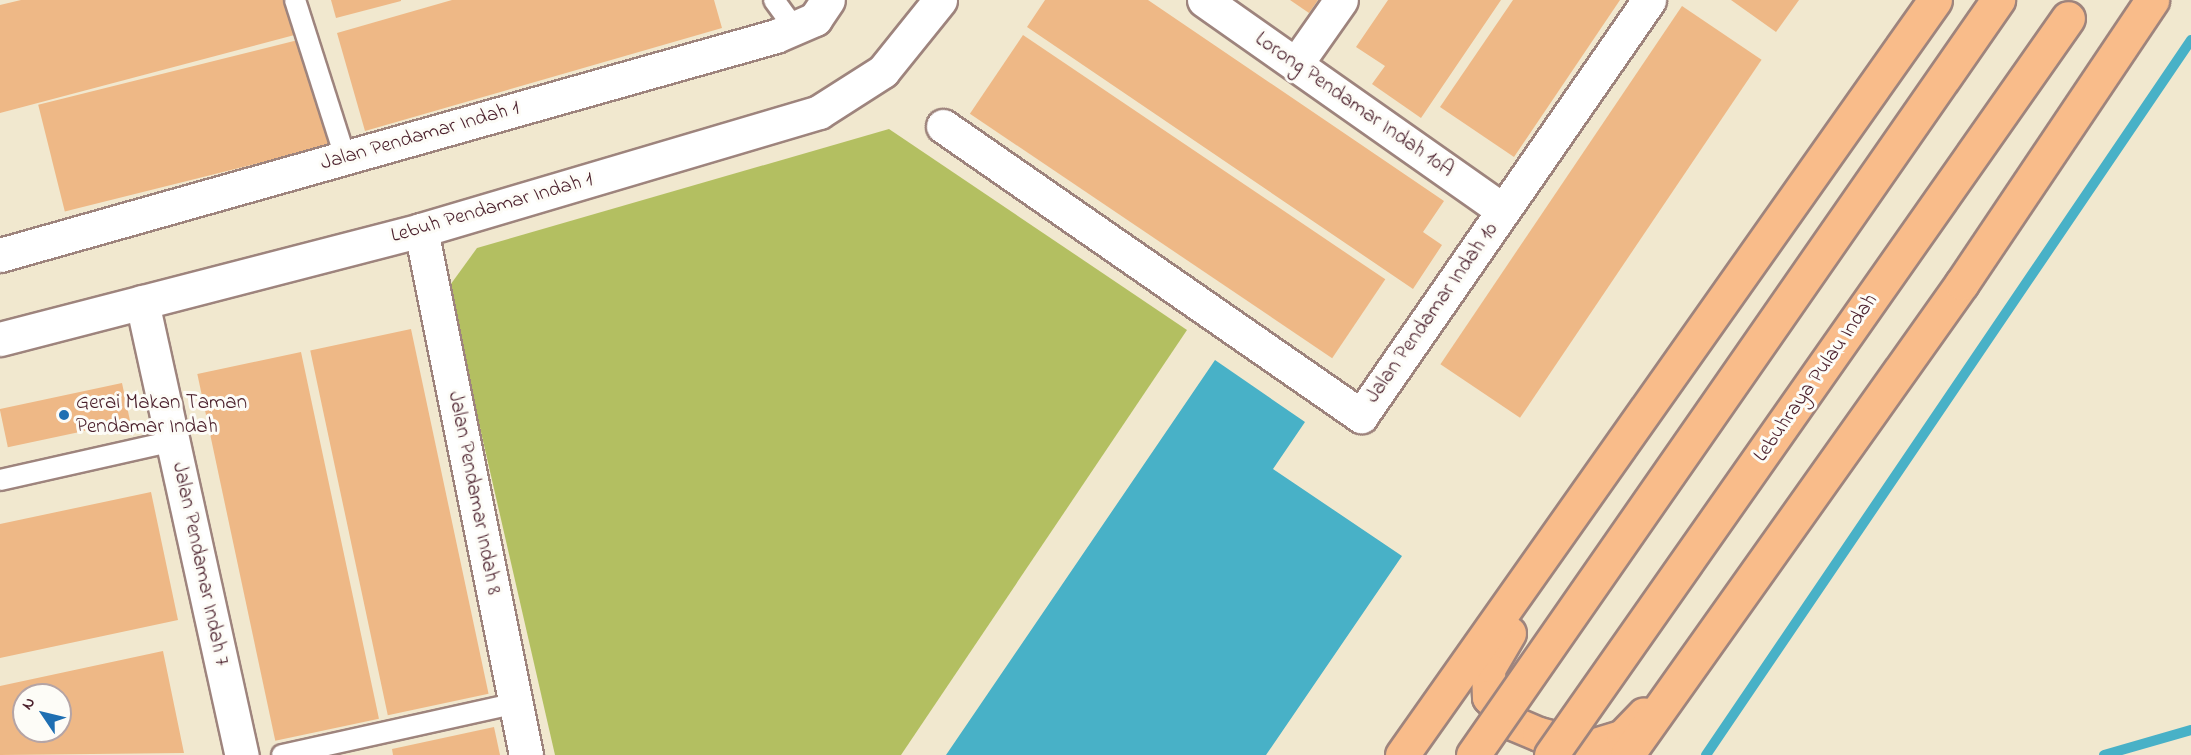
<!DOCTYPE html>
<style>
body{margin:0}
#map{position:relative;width:2191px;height:755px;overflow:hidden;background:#f1e8cf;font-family:"Indie Flower",sans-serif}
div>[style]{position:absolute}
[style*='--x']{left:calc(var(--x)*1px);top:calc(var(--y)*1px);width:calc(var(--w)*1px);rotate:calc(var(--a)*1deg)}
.green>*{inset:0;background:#b3bf61}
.water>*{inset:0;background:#48b1c7}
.stream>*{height:10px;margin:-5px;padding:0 5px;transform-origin:5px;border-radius:5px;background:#48b1c7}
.building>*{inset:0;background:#eeb886;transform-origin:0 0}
.roads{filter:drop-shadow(2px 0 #9e847d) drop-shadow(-2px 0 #9e847d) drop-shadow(0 2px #9e847d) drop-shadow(0 -2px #9e847d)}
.lane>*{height:20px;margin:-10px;padding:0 10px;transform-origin:10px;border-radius:10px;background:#fff}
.street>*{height:33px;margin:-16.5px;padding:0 16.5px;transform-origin:16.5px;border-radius:16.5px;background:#fff}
.primary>*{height:33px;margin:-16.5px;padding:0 16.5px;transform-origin:16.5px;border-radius:16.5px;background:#f9bc8a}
.bridges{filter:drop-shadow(2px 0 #9e847d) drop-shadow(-2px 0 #9e847d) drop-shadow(0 2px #9e847d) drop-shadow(0 -2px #9e847d)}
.primary-bridge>*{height:33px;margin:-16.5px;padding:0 16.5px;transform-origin:16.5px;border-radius:16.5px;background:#f9bc8a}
.dots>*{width:16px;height:16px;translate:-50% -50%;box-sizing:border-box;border:3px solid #fdfcf7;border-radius:50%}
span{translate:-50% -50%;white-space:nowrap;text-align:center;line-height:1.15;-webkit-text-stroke:6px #fdfcf7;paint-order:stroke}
.street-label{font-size:21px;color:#4a1f2b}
.poi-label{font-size:21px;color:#4a1f2b}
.left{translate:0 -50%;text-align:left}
.north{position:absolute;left:12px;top:683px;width:60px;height:60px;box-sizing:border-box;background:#fdfcf7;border:2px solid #b5a4a5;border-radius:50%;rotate:305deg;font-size:16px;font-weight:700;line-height:24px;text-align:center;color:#4a1f2b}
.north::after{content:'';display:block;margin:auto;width:21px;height:27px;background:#1f6fb2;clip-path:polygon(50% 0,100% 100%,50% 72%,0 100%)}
</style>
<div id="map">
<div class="green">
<i style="clip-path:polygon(889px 129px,1187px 330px,901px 755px,555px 755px,448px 288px,477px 248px)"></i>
</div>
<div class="water">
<i style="clip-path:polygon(1215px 360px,1305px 422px,1273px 469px,1402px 556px,1266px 755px,946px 755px)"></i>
</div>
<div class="stream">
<i style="--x:1706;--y:755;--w:864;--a:-55.85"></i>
<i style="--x:2104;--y:755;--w:91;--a:-16"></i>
</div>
<div class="building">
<i style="clip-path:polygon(21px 0,294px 0,302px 33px,0 113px,0 5px)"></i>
<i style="clip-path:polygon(331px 0,401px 0,401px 1px,336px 18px)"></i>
<i style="clip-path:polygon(452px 0,714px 0,722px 28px,365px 131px,337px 33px)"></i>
<i style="clip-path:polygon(1045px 0,1148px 0,1444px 201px,1423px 232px,1442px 245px,1413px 289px,1027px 27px)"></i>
<i style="clip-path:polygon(1290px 0,1318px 0,1309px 13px)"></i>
<i style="clip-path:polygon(1388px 0,1501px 0,1421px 118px,1372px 84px,1385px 66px,1356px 47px)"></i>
<i style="clip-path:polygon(1513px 0,1620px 0,1514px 157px,1440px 107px)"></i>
<i style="clip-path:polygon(1731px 0,1799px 0,1776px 32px)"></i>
<i style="left:1682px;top:6px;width:96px;height:432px;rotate:34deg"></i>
<i style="left:1023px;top:35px;width:437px;height:95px;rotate:34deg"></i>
<i style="left:306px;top:38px;width:110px;height:276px;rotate:76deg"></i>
<i style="left:411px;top:329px;width:373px;height:103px;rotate:78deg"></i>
<i style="left:301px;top:352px;width:375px;height:106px;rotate:78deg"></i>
<i style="left:122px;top:383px;width:39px;height:125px;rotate:78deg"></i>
<i style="clip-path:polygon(151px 492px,178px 620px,0 658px,0 524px)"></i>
<i style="clip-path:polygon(evenodd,163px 651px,184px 753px,0 755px,0 686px,163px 651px,24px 695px,60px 695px,60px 731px,24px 731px,24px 695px)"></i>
<i style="clip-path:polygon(494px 727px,500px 755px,393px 755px,392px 749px)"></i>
</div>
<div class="roads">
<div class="lane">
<i style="--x:295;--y:0;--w:165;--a:72.3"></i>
<i style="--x:774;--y:0;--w:34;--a:54"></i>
<i style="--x:0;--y:480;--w:177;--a:-12.7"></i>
<i style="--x:282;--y:755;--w:240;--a:-12.5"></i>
</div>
<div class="street">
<i style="--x:1204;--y:0;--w:365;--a:35.1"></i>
<i style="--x:1296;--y:64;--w:78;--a:-54.9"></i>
<i style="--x:943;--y:126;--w:509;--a:34.75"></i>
<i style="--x:1361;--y:416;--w:506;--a:-55.3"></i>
<i style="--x:421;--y:230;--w:535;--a:78.69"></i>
<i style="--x:0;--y:255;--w:806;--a:-15.76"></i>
<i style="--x:776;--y:36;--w:43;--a:-23.6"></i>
<i style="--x:815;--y:19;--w:23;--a:-56"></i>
<i style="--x:142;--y:302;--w:464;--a:77.6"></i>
<i style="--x:0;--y:339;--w:435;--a:-14.5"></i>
<i style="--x:421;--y:230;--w:415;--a:-16.5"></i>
<i style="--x:819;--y:112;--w:76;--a:-32.6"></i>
<i style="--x:883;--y:71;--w:91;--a:-51.2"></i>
</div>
<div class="primary">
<i style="--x:1509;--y:633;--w:42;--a:120.3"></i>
<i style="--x:1488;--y:669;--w:28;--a:88"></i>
<i style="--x:1489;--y:697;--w:37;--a:46"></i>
<i style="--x:1515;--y:724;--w:26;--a:23"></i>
<i style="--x:1539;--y:734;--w:51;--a:14.9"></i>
<i style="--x:1588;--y:747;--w:37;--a:-17"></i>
<i style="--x:1623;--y:736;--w:30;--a:-46"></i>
<i style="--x:1402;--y:755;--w:924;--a:-54.78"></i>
<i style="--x:1627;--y:755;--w:579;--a:-54.63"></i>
<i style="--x:1962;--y:283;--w:341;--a:-56.1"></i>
</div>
</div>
<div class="bridges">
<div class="primary-bridge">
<i style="--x:1473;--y:755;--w:920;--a:-55.19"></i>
<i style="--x:1551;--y:755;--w:900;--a:-54.95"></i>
</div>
</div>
<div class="dots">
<i style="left:64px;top:415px;background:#1f6fb2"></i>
</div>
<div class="street-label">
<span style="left:1354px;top:105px;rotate:35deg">Lorong Pendamar Indah 10A</span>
<span style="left:420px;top:136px;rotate:-16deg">Jalan Pendamar Indah 1</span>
<span style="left:492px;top:208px;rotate:-16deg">Lebuh Pendamar Indah 1</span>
<span style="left:1432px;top:313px;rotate:-55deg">Jalan Pendamar Indah 10</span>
<span style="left:1816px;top:378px;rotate:-55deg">Lebuhraya Pulau Indah</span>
<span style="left:474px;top:493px;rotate:79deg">Jalan Pendamar Indah 8</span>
<span style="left:200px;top:564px;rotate:78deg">Jalan Pendamar Indah 7</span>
</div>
<div class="poi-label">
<span class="left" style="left:76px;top:415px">Gerai Makan Taman<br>Pendamar Indah</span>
</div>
<div class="north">N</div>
</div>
